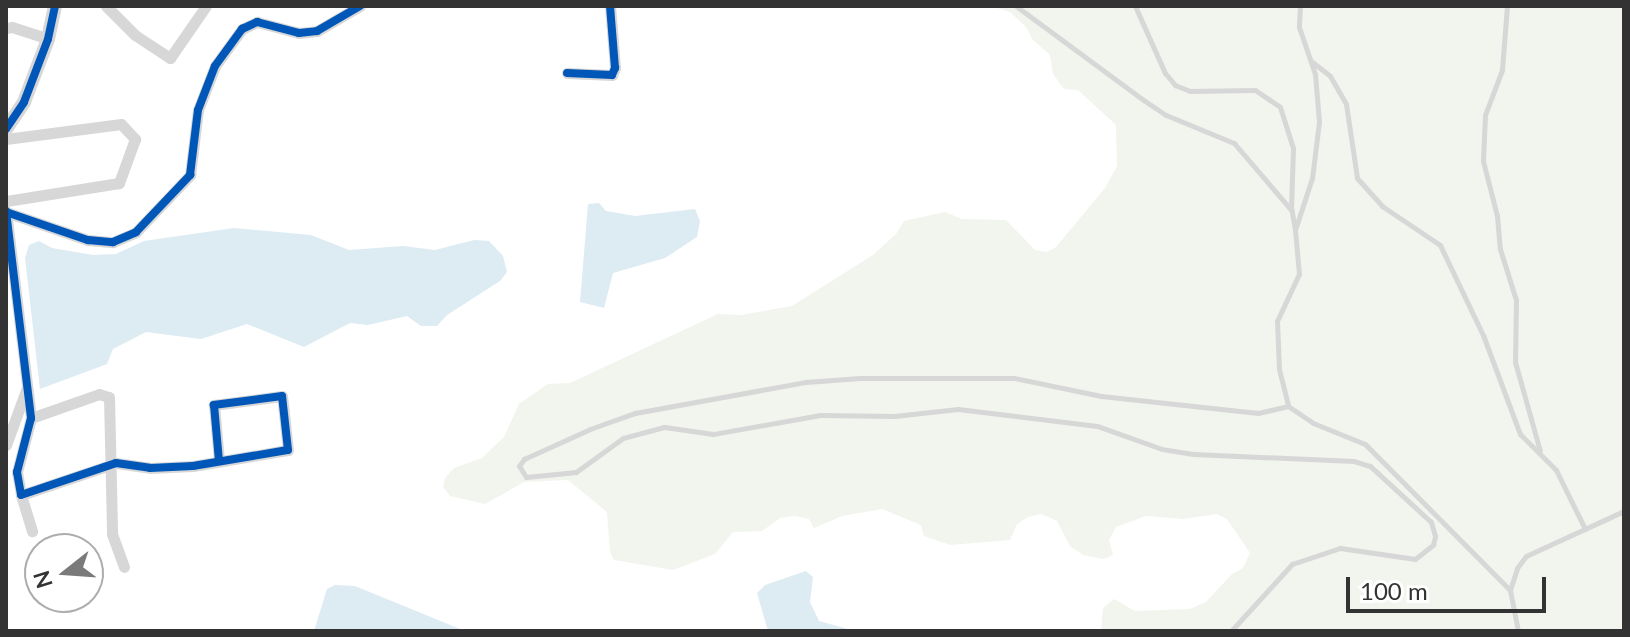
<!DOCTYPE html>
<style>
body{margin:0}
#map{position:relative;width:1630px;height:637px;overflow:hidden;background:#fff;font-family:Lato,sans-serif}
div>[style]{position:absolute}
[style*='--x']{left:calc(var(--x)*1px);top:calc(var(--y)*1px);width:calc(var(--w)*1px);rotate:calc(var(--a)*1deg)}
.green>*{inset:0;background:#f1f5ed}
.water>*{inset:0;background:#ddebf3}
.service>*{height:5px;margin:-2.5px;padding:0 2.5px;transform-origin:2.5px;border-radius:2.5px;background:#d7d7d7}
.minor>*{height:11px;margin:-5.5px;padding:0 5.5px;transform-origin:5.5px;border-radius:5.5px;background:#d7d7d7}
.tertiary>*{height:14px;margin:-7px;padding:0 7px;transform-origin:7px;border-radius:7px;background:#d7d7d7}
.cycleway>*{height:8px;margin:-4px;padding:0 4px;transform-origin:4px;border-radius:4px;background:#0057b8}
span{translate:-50% -50%;white-space:nowrap;text-align:center;line-height:1.15;-webkit-text-stroke:8px #fff;paint-order:stroke}
.frame{position:absolute;inset:0;border:8px solid #333;pointer-events:none}
.north{position:absolute;left:24px;top:533px;width:80px;height:80px;box-sizing:border-box;background:#fff;border:2px solid #adadad;border-radius:50%;rotate:253deg;font-size:22px;font-weight:700;line-height:32px;text-align:center;color:#333}
.north::after{content:'';display:block;margin:auto;width:28px;height:36px;background:#7a7a7a;clip-path:polygon(50% 0,100% 100%,50% 72%,0 100%)}
.scale{position:absolute;left:1346px;top:577px;width:200px;height:36px;box-sizing:border-box;border:4px solid #333;border-top:0;padding-left:10px;font-size:24px;line-height:28px;white-space:nowrap;color:#333;-webkit-text-stroke:6px #fff;paint-order:stroke}
</style>
<div id="map">
<div class="green">
<i style="clip-path:polygon(991px 6px,1624px 6px,1624px 631px,1101px 631px,1103px 608px,1114px 599px,1135px 611px,1190px 609px,1206px 602px,1232px 574px,1243px 568px,1250px 553px,1227px 519px,1217px 514px,1183px 519px,1146px 516px,1116px 527px,1109px 540px,1113px 555px,1103px 559px,1083px 555px,1070px 546px,1057px 521px,1041px 514px,1028px 517px,1017px 524px,1010px 540px,950px 545px,924px 536px,921px 525px,882px 509px,842px 516px,814px 528px,809px 519px,795px 516px,780px 518px,762px 531px,733px 532px,715px 554px,673px 570px,614px 560px,610px 552px,607px 512px,568px 480px,524px 482px,485px 504px,450px 496px,443px 487px,445px 478px,454px 468px,482px 458px,504px 437px,519px 404px,548px 384px,570px 383px,718px 314px,741px 315px,792px 306px,873px 255px,896px 234px,904px 221px,945px 212px,962px 219px,1006px 220px,1035px 250px,1047px 252px,1056px 247px,1105px 188px,1117px 166px,1116px 125px,1078px 90px,1064px 89px,1053px 74px,1050px 55px,1032px 39px,1027px 28px,1010px 12px)"></i>
</div>
<div class="water">
<i style="clip-path:polygon(599px 203px,606px 211px,635px 216px,695px 209px,700px 221px,697px 237px,665px 258px,613px 273px,604px 308px,580px 302px,588px 204px)"></i>
<i style="clip-path:polygon(234px 228px,311px 235px,349px 250px,403px 246px,435px 250px,474px 240px,489px 241px,503px 256px,507px 272px,500px 281px,447px 315px,437px 326px,421px 326px,407px 316px,368px 325px,350px 323px,304px 347px,247px 324px,201px 339px,146px 332px,113px 349px,107px 364px,40px 389px,25px 258px,29px 245px,39px 241px,52px 248px,93px 255px,116px 254px,144px 241px)"></i>
<i style="clip-path:polygon(806px 571px,813px 577px,810px 602px,819px 621px,855px 631px,768px 631px,757px 593px,765px 585px)"></i>
<i style="clip-path:polygon(335px 585px,355px 586px,465px 631px,314px 631px,327px 589px)"></i>
</div>
<div class="service">
<i style="--x:1016;--y:6;--w:160;--a:36.4"></i>
<i style="--x:1145;--y:101;--w:25;--a:34"></i>
<i style="--x:1166;--y:115;--w:74;--a:22.4"></i>
<i style="--x:1234;--y:143;--w:89;--a:49.5"></i>
<i style="--x:1135;--y:6;--w:73;--a:65.9"></i>
<i style="--x:1165;--y:73;--w:16;--a:50"></i>
<i style="--x:1175;--y:85;--w:16;--a:22"></i>
<i style="--x:1190;--y:91;--w:65;--a:-0.9"></i>
<i style="--x:1255;--y:90;--w:30;--a:34"></i>
<i style="--x:1280;--y:107;--w:43;--a:72.4"></i>
<i style="--x:1293;--y:148;--w:59;--a:91.9"></i>
<i style="--x:1291;--y:207;--w:22;--a:80"></i>
<i style="--x:1300;--y:6;--w:21;--a:93"></i>
<i style="--x:1299;--y:27;--w:50;--a:71.2"></i>
<i style="--x:1315;--y:74;--w:48;--a:85.2"></i>
<i style="--x:1319;--y:122;--w:56;--a:97.1"></i>
<i style="--x:1312;--y:178;--w:55;--a:108.1"></i>
<i style="--x:1295;--y:230;--w:44;--a:84.8"></i>
<i style="--x:1299;--y:274;--w:52;--a:115.1"></i>
<i style="--x:1277;--y:321;--w:48;--a:87.6"></i>
<i style="--x:1279;--y:369;--w:38;--a:76"></i>
<i style="--x:1288;--y:406;--w:30;--a:34"></i>
<i style="--x:1313;--y:423;--w:56;--a:22"></i>
<i style="--x:1365;--y:444;--w:206;--a:45.2"></i>
<i style="--x:1510;--y:590;--w:42;--a:79"></i>
<i style="--x:1507;--y:6;--w:64;--a:94.5"></i>
<i style="--x:1502;--y:70;--w:48;--a:110.7"></i>
<i style="--x:1485;--y:115;--w:46;--a:92.5"></i>
<i style="--x:1483;--y:161;--w:57;--a:75.7"></i>
<i style="--x:1497;--y:216;--w:33;--a:85"></i>
<i style="--x:1500;--y:249;--w:53;--a:72.6"></i>
<i style="--x:1516;--y:300;--w:62;--a:90.9"></i>
<i style="--x:1515;--y:362;--w:92;--a:74.3"></i>
<i style="--x:1311;--y:61;--w:24;--a:38"></i>
<i style="--x:1330;--y:76;--w:32;--a:60"></i>
<i style="--x:1346;--y:104;--w:75;--a:81.5"></i>
<i style="--x:1357;--y:178;--w:38;--a:48"></i>
<i style="--x:1382;--y:206;--w:70;--a:33.9"></i>
<i style="--x:1440;--y:245;--w:100;--a:64.5"></i>
<i style="--x:1483;--y:335;--w:106;--a:69.5"></i>
<i style="--x:1520;--y:434;--w:51;--a:45"></i>
<i style="--x:1556;--y:470;--w:66;--a:63.8"></i>
<i style="--x:1510;--y:590;--w:23;--a:-72"></i>
<i style="--x:1517;--y:568;--w:15;--a:-53"></i>
<i style="--x:1526;--y:556;--w:108;--a:-24.7"></i>
<i style="--x:1231;--y:631;--w:91;--a:-47.7"></i>
<i style="--x:1292;--y:564;--w:51;--a:-18.4"></i>
<i style="--x:1340;--y:548;--w:76;--a:8.3"></i>
<i style="--x:1415;--y:559;--w:23;--a:-38"></i>
<i style="--x:1433;--y:545;--w:9;--a:-77"></i>
<i style="--x:1435;--y:536;--w:15;--a:-106"></i>
<i style="--x:1431;--y:522;--w:83;--a:-137.4"></i>
<i style="--x:1370;--y:466;--w:17;--a:-163"></i>
<i style="--x:1354;--y:461;--w:161;--a:-177.5"></i>
<i style="--x:1193;--y:454;--w:31;--a:-171"></i>
<i style="--x:1162;--y:449;--w:69;--a:-160.5"></i>
<i style="--x:1097;--y:426;--w:140;--a:-173"></i>
<i style="--x:958;--y:409;--w:64;--a:173.8"></i>
<i style="--x:894;--y:416;--w:74;--a:-179.2"></i>
<i style="--x:820;--y:415;--w:109;--a:169.9"></i>
<i style="--x:713;--y:434;--w:49;--a:-171.9"></i>
<i style="--x:664;--y:427;--w:42;--a:165"></i>
<i style="--x:623;--y:438;--w:58;--a:144.1"></i>
<i style="--x:576;--y:472;--w:50;--a:174.3"></i>
<i style="--x:526;--y:477;--w:13;--a:-122"></i>
<i style="--x:519;--y:466;--w:9;--a:-54"></i>
<i style="--x:524;--y:459;--w:72;--a:-24.4"></i>
<i style="--x:590;--y:429;--w:48;--a:-19.6"></i>
<i style="--x:635;--y:413;--w:174;--a:-10.3"></i>
<i style="--x:806;--y:382;--w:54;--a:-4.2"></i>
<i style="--x:860;--y:378;--w:154;--a:0"></i>
<i style="--x:1014;--y:378;--w:89;--a:11.7"></i>
<i style="--x:1101;--y:396;--w:158;--a:6.2"></i>
<i style="--x:1258;--y:413;--w:31;--a:-13"></i>
</div>
<div class="minor">
<i style="--x:106;--y:6;--w:41;--a:45"></i>
<i style="--x:135;--y:35;--w:42;--a:33.3"></i>
<i style="--x:170;--y:58;--w:63;--a:-55.3"></i>
<i style="--x:6;--y:28;--w:6;--a:-9"></i>
<i style="--x:12;--y:27;--w:38;--a:18"></i>
<i style="--x:567;--y:73;--w:45;--a:2.5"></i>
<i style="--x:612;--y:75;--w:8;--a:-67"></i>
<i style="--x:615;--y:68;--w:62;--a:-94.6"></i>
<i style="--x:6;--y:139;--w:116;--a:-7.4"></i>
<i style="--x:121;--y:124;--w:21;--a:47"></i>
<i style="--x:135;--y:139;--w:47;--a:110"></i>
<i style="--x:119;--y:183;--w:114;--a:170.9"></i>
<i style="--x:6;--y:211;--w:209;--a:83.1"></i>
<i style="--x:31;--y:418;--w:56;--a:104.5"></i>
<i style="--x:17;--y:472;--w:23;--a:80"></i>
<i style="--x:21;--y:495;--w:100;--a:-18.6"></i>
<i style="--x:116;--y:463;--w:34;--a:8"></i>
<i style="--x:150;--y:468;--w:43;--a:-2.7"></i>
<i style="--x:193;--y:466;--w:96;--a:-9.6"></i>
<i style="--x:288;--y:450;--w:54;--a:-96.3"></i>
<i style="--x:282;--y:396;--w:69;--a:172.5"></i>
<i style="--x:214;--y:405;--w:56;--a:84.9"></i>
<i style="--x:6;--y:212;--w:87;--a:18.9"></i>
<i style="--x:88;--y:240;--w:25;--a:5"></i>
<i style="--x:113;--y:242;--w:25;--a:-23"></i>
<i style="--x:136;--y:232;--w:79;--a:-46.5"></i>
<i style="--x:190;--y:175;--w:65;--a:-83"></i>
<i style="--x:198;--y:110;--w:47;--a:-68.9"></i>
<i style="--x:215;--y:66;--w:46;--a:-53.9"></i>
<i style="--x:242;--y:29;--w:17;--a:-25"></i>
<i style="--x:257;--y:22;--w:43;--a:14.7"></i>
<i style="--x:299;--y:33;--w:18;--a:-6"></i>
<i style="--x:317;--y:31;--w:50;--a:-30.2"></i>
<i style="--x:31;--y:418;--w:72;--a:-19.4"></i>
<i style="--x:99;--y:394;--w:10;--a:17"></i>
<i style="--x:109;--y:397;--w:137;--a:88.7"></i>
<i style="--x:112;--y:534;--w:35;--a:70"></i>
<i style="--x:6;--y:445;--w:59;--a:-70"></i>
<i style="--x:21;--y:495;--w:38;--a:73"></i>
</div>
<div class="tertiary">
<i style="--x:6;--y:129;--w:32;--a:-56"></i>
<i style="--x:24;--y:102;--w:67;--a:-69.1"></i>
<i style="--x:48;--y:39;--w:34;--a:-78"></i>
</div>
<div class="cycleway">
<i style="--x:567;--y:73;--w:45;--a:2.5"></i>
<i style="--x:612;--y:75;--w:8;--a:-67"></i>
<i style="--x:615;--y:68;--w:62;--a:-94.6"></i>
<i style="--x:6;--y:129;--w:32;--a:-56"></i>
<i style="--x:24;--y:102;--w:67;--a:-69.1"></i>
<i style="--x:48;--y:39;--w:34;--a:-78"></i>
<i style="--x:6;--y:211;--w:209;--a:83.1"></i>
<i style="--x:31;--y:418;--w:56;--a:104.5"></i>
<i style="--x:17;--y:472;--w:23;--a:80"></i>
<i style="--x:21;--y:495;--w:100;--a:-18.6"></i>
<i style="--x:116;--y:463;--w:34;--a:8"></i>
<i style="--x:150;--y:468;--w:43;--a:-2.7"></i>
<i style="--x:193;--y:466;--w:96;--a:-9.6"></i>
<i style="--x:288;--y:450;--w:54;--a:-96.3"></i>
<i style="--x:282;--y:396;--w:69;--a:172.5"></i>
<i style="--x:214;--y:405;--w:56;--a:84.9"></i>
<i style="--x:6;--y:212;--w:87;--a:18.9"></i>
<i style="--x:88;--y:240;--w:25;--a:5"></i>
<i style="--x:113;--y:242;--w:25;--a:-23"></i>
<i style="--x:136;--y:232;--w:79;--a:-46.5"></i>
<i style="--x:190;--y:175;--w:65;--a:-83"></i>
<i style="--x:198;--y:110;--w:47;--a:-68.9"></i>
<i style="--x:215;--y:66;--w:46;--a:-53.9"></i>
<i style="--x:242;--y:29;--w:17;--a:-25"></i>
<i style="--x:257;--y:22;--w:43;--a:14.7"></i>
<i style="--x:299;--y:33;--w:18;--a:-6"></i>
<i style="--x:317;--y:31;--w:50;--a:-30.2"></i>
</div>
<div class="frame"></div>
<div class="north">N</div>
<div class="scale">100 m</div>
</div>
